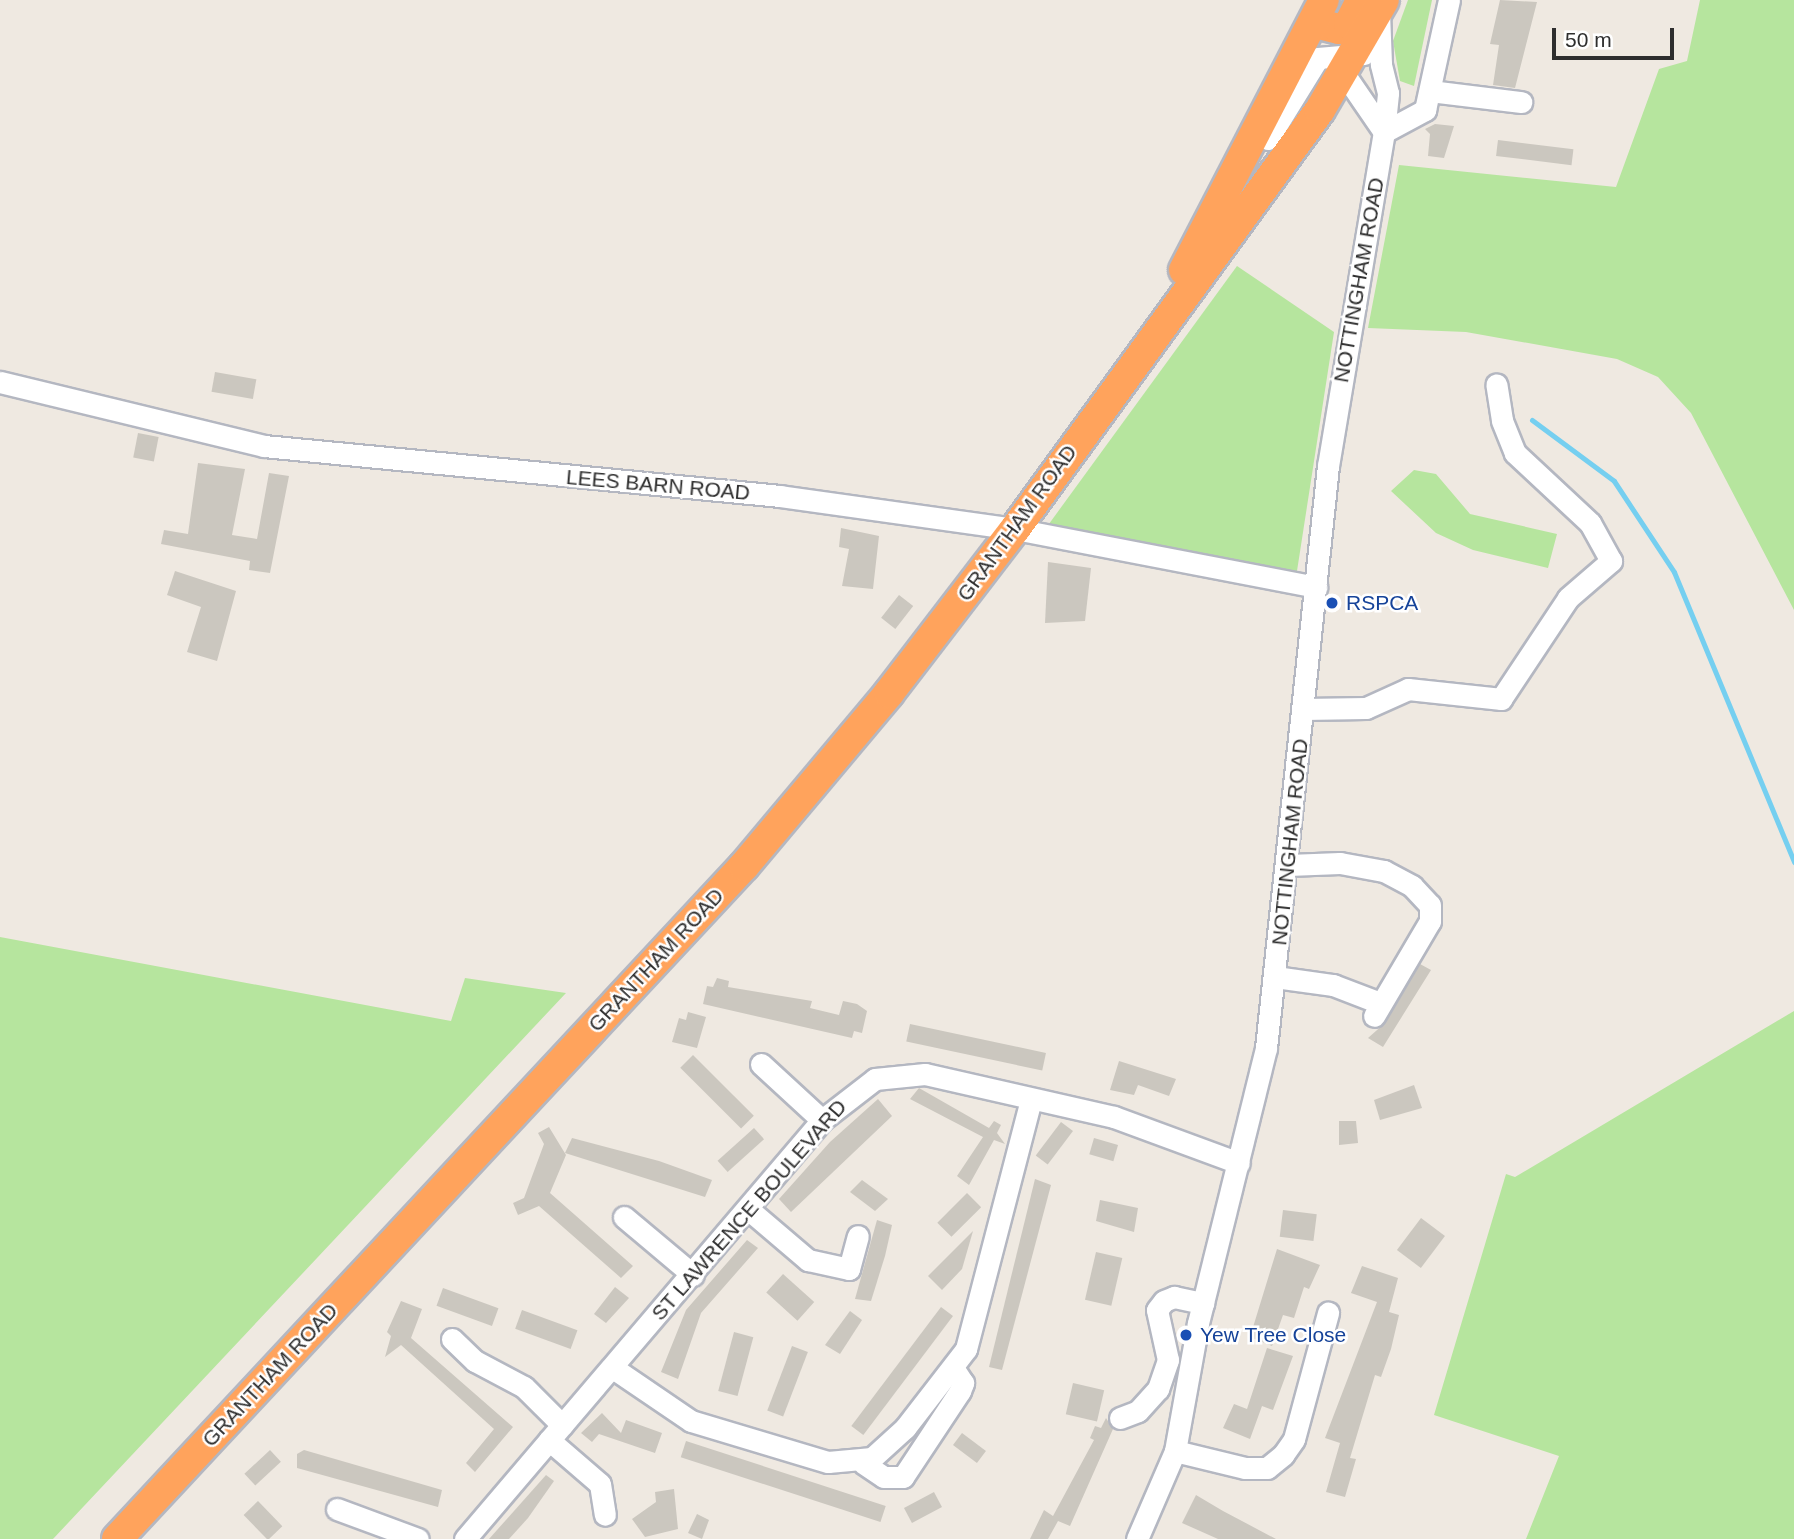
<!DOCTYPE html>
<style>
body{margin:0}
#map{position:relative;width:1794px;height:1539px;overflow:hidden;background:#efe9e1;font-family:Helvetica,sans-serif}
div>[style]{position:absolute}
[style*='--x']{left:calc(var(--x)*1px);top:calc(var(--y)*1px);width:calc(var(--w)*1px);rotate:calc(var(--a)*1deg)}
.green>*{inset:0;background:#b6e59e}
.stream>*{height:5px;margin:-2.5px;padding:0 2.5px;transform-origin:2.5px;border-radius:2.5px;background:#75cff0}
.building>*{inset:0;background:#cbc7bf;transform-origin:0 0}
.roads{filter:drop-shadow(2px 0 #b4b7c1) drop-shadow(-2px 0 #b4b7c1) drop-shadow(0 2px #b4b7c1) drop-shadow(0 -2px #b4b7c1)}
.minor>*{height:21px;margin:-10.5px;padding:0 10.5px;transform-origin:10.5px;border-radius:10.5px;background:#fff}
.highway>*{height:30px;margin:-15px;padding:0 15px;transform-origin:15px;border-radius:15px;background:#ffa35c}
.dots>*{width:19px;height:19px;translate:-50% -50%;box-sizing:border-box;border:4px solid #fff;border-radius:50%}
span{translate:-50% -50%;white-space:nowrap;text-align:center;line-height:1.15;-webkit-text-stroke:5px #fff;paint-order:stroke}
.street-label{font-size:21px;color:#2e2e2e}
.transit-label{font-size:21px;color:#164399}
.left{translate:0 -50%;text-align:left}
.scale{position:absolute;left:1552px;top:28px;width:122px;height:32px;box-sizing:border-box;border:4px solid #2e2e2e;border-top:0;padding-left:9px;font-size:21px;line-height:24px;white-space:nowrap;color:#2e2e2e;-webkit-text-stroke:5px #fff;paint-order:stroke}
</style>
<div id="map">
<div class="green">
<i style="clip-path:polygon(1408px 0,1432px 0,1414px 86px,1400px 81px,1393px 41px)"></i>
<i style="clip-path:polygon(1700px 0,1794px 0,1794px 610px,1691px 413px,1658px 377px,1617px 359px,1466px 332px,1368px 328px,1399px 165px,1616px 187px,1659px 69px,1687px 61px)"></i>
<i style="clip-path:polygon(1237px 266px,1334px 332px,1297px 571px,1062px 536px,1046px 528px)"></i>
<i style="clip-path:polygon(1414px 470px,1436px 474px,1470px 514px,1557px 534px,1548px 568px,1473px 550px,1436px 533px,1391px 491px)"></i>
<i style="clip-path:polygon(0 937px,451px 1021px,465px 978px,566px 993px,53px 1539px,0 1539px)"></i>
<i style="clip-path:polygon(1794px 1011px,1794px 1539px,1526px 1539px,1559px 1456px,1434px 1415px,1506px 1174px,1515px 1177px)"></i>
</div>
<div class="stream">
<i style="--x:1532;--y:420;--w:102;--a:36.6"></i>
<i style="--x:1614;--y:481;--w:109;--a:56.6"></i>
<i style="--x:1674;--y:572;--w:314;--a:67.5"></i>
</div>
<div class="building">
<i style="clip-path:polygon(1500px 0,1537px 2px,1515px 88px,1493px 85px,1499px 45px,1490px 44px)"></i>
<i style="clip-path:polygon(1435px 124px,1454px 126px,1444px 158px,1428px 156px,1430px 134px,1425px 129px)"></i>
<i style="left:1498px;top:140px;width:76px;height:16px;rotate:7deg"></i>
<i style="left:215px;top:372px;width:42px;height:20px;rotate:10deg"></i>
<i style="left:138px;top:433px;width:21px;height:25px;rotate:11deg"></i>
<i style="clip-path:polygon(198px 463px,245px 469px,232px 535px,257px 539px,269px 473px,289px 476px,270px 573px,249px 570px,250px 561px,161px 544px,164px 530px,188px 534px)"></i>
<i style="clip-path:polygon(841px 528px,879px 536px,873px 589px,842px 586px,849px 549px,839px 547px)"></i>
<i style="clip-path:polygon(1048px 562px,1091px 568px,1085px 621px,1045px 623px)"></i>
<i style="clip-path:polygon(175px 571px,236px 591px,217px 661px,187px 652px,201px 607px,167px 595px)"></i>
<i style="left:899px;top:595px;width:18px;height:29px;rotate:38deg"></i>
<i style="clip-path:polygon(1420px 964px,1431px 970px,1383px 1047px,1368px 1038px,1385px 1023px)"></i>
<i style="clip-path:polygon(717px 978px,729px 981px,728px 987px,812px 1001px,810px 1008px,839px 1015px,843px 1001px,857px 1004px,867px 1011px,862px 1033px,854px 1031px,852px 1038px,703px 1004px,707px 986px,713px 987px)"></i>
<i style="clip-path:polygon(688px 1012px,706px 1017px,697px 1048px,672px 1042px,679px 1018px,686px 1020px)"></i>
<i style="left:910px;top:1024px;width:139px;height:18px;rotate:12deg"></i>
<i style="left:693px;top:1055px;width:86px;height:18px;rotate:45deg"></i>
<i style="clip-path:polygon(1119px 1061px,1176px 1079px,1169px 1096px,1138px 1085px,1134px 1095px,1110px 1090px)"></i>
<i style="clip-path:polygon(1414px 1085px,1422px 1108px,1380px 1120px,1374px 1100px)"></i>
<i style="clip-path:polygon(919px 1088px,989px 1128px,994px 1121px,1001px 1125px,997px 1133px,1005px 1144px,994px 1140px,969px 1185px,957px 1176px,983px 1137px,910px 1099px)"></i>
<i style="clip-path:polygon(878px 1099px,892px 1116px,791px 1212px,779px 1199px,830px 1142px)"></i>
<i style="clip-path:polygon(1339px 1121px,1356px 1121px,1358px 1143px,1339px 1145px)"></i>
<i style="left:1061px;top:1122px;width:15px;height:42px;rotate:37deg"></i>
<i style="clip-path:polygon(549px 1127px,566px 1155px,550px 1193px,633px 1266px,621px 1278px,539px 1206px,518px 1215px,513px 1203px,524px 1198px,544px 1144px,538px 1133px)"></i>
<i style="left:754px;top:1128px;width:15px;height:49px;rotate:48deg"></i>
<i style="clip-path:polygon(572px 1138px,659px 1161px,712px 1180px,705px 1197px,565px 1153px)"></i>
<i style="left:1094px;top:1138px;width:25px;height:17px;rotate:16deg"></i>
<i style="clip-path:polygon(1035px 1179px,1051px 1185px,1002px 1370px,989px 1367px)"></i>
<i style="clip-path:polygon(862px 1180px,888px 1199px,875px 1211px,850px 1192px)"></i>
<i style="left:967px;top:1193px;width:20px;height:42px;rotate:45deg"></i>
<i style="clip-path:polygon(1100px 1200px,1138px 1208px,1134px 1232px,1096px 1221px)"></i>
<i style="left:1283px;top:1210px;width:34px;height:27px;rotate:7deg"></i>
<i style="left:1421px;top:1218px;width:30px;height:40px;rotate:37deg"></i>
<i style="clip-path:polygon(877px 1220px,892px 1225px,885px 1256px,871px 1301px,855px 1299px)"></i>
<i style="clip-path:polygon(973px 1231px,962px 1269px,942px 1290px,928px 1276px)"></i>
<i style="clip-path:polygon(747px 1240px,758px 1248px,701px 1313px,678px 1379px,661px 1372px,686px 1310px)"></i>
<i style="clip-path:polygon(1277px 1249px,1320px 1265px,1309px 1289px,1304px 1287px,1294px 1318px,1283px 1315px,1272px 1346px,1250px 1337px)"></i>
<i style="left:1096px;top:1252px;width:27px;height:49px;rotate:13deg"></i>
<i style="clip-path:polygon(1362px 1266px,1398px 1278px,1389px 1312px,1399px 1315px,1391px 1349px,1381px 1377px,1375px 1375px,1350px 1458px,1356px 1459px,1345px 1497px,1326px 1492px,1340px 1443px,1325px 1438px,1377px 1302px,1351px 1293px)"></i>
<i style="left:783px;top:1274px;width:42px;height:25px;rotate:42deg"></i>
<i style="clip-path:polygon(615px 1287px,629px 1298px,606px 1323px,594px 1314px)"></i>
<i style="left:443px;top:1288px;width:59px;height:19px;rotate:20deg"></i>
<i style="clip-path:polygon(401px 1301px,422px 1309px,411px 1338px,513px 1427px,475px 1472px,466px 1463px,494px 1429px,401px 1345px,385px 1357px,391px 1336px,387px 1332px)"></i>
<i style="left:941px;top:1307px;width:15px;height:149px;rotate:37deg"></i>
<i style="left:522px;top:1310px;width:59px;height:20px;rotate:20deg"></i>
<i style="clip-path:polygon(850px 1311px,862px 1320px,840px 1354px,825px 1345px)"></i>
<i style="left:734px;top:1332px;width:20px;height:61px;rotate:15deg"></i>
<i style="left:792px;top:1346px;width:17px;height:69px;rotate:21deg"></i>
<i style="clip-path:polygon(1267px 1348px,1293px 1356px,1273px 1410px,1262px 1406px,1250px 1439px,1223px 1428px,1234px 1404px,1247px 1409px)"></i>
<i style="left:1073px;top:1383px;width:32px;height:32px;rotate:13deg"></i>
<i style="clip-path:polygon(602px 1413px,621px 1433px,626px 1420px,662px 1433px,655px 1453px,599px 1434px,592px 1442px,581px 1433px)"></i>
<i style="clip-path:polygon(1106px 1418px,1113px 1429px,1070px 1526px,1058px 1521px,1048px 1539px,1030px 1539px,1044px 1510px,1053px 1516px,1094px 1440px,1090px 1438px,1095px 1426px,1101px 1428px)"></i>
<i style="left:962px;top:1433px;width:30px;height:15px;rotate:37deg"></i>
<i style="left:686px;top:1441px;width:210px;height:17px;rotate:18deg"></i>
<i style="left:270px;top:1450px;width:16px;height:35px;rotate:47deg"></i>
<i style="clip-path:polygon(304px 1450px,442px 1490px,438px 1507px,297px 1468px,297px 1454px)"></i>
<i style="clip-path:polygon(546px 1475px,554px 1481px,528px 1518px,509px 1539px,489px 1539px)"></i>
<i style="clip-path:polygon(674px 1489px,678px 1529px,645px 1537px,632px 1519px,656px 1502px,655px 1492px)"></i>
<i style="left:934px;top:1492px;width:17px;height:34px;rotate:62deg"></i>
<i style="clip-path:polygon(1196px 1495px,1223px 1511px,1276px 1539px,1218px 1539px,1182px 1523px)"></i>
<i style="left:258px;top:1501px;width:35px;height:20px;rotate:46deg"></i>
<i style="clip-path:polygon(697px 1514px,709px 1520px,702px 1539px,688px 1533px)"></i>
</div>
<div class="roads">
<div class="minor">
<i style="--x:1336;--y:62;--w:85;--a:55.6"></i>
<i style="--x:1430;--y:91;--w:92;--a:6.9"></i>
<i style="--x:1384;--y:132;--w:47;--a:-28.2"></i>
<i style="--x:1425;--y:110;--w:113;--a:-77.7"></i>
<i style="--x:1268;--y:139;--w:95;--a:-58.3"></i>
<i style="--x:1318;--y:58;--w:46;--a:-5"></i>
<i style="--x:0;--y:382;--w:272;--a:13.6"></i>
<i style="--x:264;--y:446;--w:518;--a:5.53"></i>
<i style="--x:780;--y:496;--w:237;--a:8"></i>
<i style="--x:1015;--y:529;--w:307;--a:10.9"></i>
<i style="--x:1304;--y:709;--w:62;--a:-0.9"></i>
<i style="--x:1366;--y:708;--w:46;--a:-24.3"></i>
<i style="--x:1408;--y:689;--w:94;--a:6.1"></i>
<i style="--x:1501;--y:699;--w:121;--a:-56.4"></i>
<i style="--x:1568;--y:598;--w:57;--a:-40.7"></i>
<i style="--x:1611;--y:561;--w:43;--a:-118.9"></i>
<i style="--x:1590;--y:523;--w:103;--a:-137"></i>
<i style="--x:1515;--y:453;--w:35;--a:-112"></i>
<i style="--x:1502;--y:420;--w:36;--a:-99"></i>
<i style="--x:1288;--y:865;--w:52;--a:-2.2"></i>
<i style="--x:1340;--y:863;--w:45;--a:10.3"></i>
<i style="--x:1384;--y:871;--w:32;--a:28"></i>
<i style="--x:1412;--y:886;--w:26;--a:47"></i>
<i style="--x:1430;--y:905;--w:16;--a:90"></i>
<i style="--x:1430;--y:921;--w:110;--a:120.5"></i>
<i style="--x:1275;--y:977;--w:59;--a:7.9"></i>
<i style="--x:1333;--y:985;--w:50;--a:21"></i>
<i style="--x:761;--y:1064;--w:83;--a:42.6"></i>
<i style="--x:748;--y:1209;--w:79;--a:40.4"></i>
<i style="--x:808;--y:1260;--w:42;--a:12.4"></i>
<i style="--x:849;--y:1269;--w:34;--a:-75"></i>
<i style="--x:624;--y:1217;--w:90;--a:40"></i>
<i style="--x:452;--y:1339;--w:32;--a:44"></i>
<i style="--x:475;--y:1361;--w:55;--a:28"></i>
<i style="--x:524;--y:1387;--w:54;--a:45"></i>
<i style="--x:613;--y:1368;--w:94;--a:34.2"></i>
<i style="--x:691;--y:1421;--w:143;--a:16.7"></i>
<i style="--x:828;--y:1462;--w:44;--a:-5.2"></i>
<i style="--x:872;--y:1458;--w:45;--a:-42.3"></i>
<i style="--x:905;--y:1428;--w:100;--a:-52.3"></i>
<i style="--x:966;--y:1349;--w:258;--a:-75.4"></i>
<i style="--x:1120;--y:1418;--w:19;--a:-21"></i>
<i style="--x:1138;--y:1411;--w:30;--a:-48"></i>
<i style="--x:1158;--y:1389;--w:31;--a:-71"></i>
<i style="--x:1168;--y:1360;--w:51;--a:-102.4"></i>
<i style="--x:1157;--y:1310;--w:11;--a:-52"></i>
<i style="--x:1164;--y:1301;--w:11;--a:-22"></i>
<i style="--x:1174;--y:1297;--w:30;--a:12"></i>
<i style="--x:549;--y:1440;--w:67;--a:40.8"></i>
<i style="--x:600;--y:1484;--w:31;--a:81"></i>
<i style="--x:1175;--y:1451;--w:72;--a:13.7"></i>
<i style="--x:1245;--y:1468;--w:22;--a:0"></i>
<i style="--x:1267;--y:1468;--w:21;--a:-39"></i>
<i style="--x:1283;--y:1455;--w:19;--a:-55"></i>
<i style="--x:1294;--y:1439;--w:131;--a:-74.9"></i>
<i style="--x:863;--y:1463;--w:25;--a:34"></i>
<i style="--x:884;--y:1477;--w:19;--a:0"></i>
<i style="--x:903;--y:1477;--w:103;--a:-56.5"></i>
<i style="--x:960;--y:1391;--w:9;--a:-69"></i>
<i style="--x:963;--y:1383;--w:17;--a:-123"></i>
<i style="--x:337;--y:1509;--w:86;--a:20.3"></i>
<i style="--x:465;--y:1539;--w:550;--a:-49.57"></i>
<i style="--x:822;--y:1120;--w:67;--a:-37.7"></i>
<i style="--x:875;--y:1079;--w:50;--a:-5.7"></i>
<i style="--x:925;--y:1074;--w:194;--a:12.8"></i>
<i style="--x:1114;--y:1117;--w:133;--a:20.2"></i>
<i style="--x:1137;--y:1539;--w:96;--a:-66.6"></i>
<i style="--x:1175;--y:1451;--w:130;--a:-79.8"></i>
<i style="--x:1198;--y:1323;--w:283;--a:-76.1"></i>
<i style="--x:1266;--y:1048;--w:585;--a:-83.92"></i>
<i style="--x:1328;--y:466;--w:339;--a:-80.5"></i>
<i style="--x:1384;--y:132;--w:39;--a:-84"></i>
<i style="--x:1388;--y:93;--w:30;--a:-104"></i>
<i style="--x:1381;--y:64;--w:52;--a:-92.2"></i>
</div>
<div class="highway">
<i style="--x:1323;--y:25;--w:16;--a:14"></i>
<i style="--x:1339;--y:29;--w:11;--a:-27"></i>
<i style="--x:1349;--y:24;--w:27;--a:-63"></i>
<i style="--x:1184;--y:270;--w:304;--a:-62.6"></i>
<i style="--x:117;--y:1539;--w:920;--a:-47.03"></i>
<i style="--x:744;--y:866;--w:226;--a:-50"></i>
<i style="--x:889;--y:693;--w:207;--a:-52.5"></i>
<i style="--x:1015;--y:529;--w:518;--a:-53.95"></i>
<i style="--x:1320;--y:110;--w:127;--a:-59.8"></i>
</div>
</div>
<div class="dots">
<i style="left:1332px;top:603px;background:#1a4fb4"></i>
<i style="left:1186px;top:1335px;background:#1a4fb4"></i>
</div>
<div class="street-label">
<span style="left:1359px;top:280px;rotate:-80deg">NOTTINGHAM ROAD</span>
<span style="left:658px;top:485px;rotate:5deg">LEES BARN ROAD</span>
<span style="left:1017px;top:523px;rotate:-54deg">GRANTHAM ROAD</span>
<span style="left:1290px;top:842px;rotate:-84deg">NOTTINGHAM ROAD</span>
<span style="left:656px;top:960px;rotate:-47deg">GRANTHAM ROAD</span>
<span style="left:749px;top:1210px;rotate:-49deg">ST LAWRENCE BOULEVARD</span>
<span style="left:270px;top:1375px;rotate:-47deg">GRANTHAM ROAD</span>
</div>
<div class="transit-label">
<span class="left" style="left:1346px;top:603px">RSPCA</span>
<span class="left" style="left:1200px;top:1335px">Yew Tree Close</span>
</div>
<div class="scale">50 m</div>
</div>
